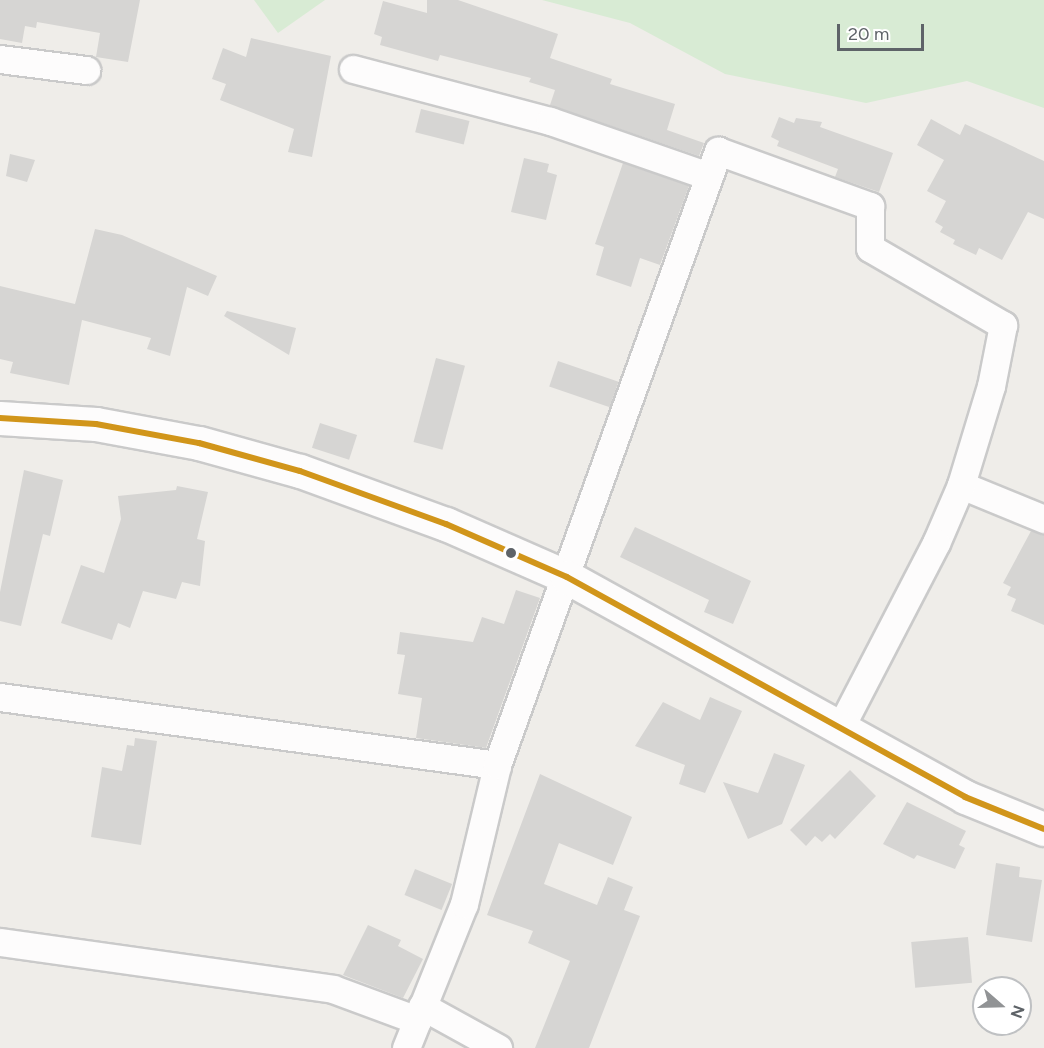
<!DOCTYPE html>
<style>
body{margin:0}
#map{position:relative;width:1044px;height:1048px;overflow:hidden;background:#efede9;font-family:Figtree,sans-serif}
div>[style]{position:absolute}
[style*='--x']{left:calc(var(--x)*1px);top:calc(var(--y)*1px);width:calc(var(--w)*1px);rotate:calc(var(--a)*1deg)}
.green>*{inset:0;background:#d8ebd4}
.building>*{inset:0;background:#d6d5d3;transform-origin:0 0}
.roads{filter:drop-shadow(2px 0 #cacaca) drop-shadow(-2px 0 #cacaca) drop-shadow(0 2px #cacaca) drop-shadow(0 -2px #cacaca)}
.minor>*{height:27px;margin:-13.5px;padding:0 13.5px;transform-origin:13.5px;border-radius:13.5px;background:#fdfcfc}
.tertiary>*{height:33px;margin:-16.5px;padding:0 16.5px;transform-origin:16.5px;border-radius:16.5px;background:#fdfcfc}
.bus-1>*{height:6px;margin:-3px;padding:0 3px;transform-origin:3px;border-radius:3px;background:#d1951a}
.dots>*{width:16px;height:16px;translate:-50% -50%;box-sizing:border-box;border:3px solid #fff;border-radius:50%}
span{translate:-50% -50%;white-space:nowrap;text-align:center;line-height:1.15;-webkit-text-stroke:6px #fff;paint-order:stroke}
.north{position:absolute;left:972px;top:976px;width:60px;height:60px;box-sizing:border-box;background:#fff;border:2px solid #bfc1c3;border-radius:50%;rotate:110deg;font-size:16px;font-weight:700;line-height:24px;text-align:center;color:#5e6368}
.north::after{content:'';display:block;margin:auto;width:21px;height:27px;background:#919395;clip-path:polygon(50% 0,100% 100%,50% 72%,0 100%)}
.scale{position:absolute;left:837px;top:24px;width:87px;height:27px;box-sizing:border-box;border:3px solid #5e6368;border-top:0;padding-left:8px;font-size:18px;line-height:21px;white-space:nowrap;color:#5e6368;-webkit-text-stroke:4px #fff;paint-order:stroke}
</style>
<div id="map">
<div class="green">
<i style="clip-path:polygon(254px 0,325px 0,278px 33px)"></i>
<i style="clip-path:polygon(542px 0,1044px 0,1044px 108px,967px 81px,866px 103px,725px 74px,630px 23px)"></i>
</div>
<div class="building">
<i style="clip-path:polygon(0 0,140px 0,128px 62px,96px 57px,100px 33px,37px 22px,36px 28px,25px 26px,22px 43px,0 39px)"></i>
<i style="clip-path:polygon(427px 0,458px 0,558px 34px,550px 58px,612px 79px,610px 84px,675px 104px,667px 130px,704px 143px,699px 156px,550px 105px,555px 90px,529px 82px,531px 78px,440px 55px,438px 61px,380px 45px,382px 37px,374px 34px,383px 1px,427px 13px)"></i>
<i style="clip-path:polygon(251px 38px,331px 56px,312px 157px,288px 152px,294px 129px,220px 100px,226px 84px,212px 79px,223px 48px,246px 57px)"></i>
<i style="left:421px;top:109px;width:50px;height:24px;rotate:14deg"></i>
<i style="clip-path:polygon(779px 117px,794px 123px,796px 118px,822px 122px,820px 127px,893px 153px,879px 192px,835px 177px,838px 169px,777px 146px,779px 141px,771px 137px)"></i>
<i style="clip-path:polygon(931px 119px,960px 135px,965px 124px,1044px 161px,1044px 219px,1028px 212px,1002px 260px,979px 248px,976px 255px,953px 244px,955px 240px,940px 232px,943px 227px,935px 222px,946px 201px,927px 191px,944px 160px,917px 145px)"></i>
<i style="clip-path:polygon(10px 154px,35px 160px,27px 182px,6px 176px)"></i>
<i style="clip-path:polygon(524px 158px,549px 164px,547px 172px,557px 175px,546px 220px,511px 212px)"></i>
<i style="clip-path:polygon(623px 163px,689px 186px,660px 265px,640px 258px,631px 287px,596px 275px,604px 247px,595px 244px)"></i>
<i style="clip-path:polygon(95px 229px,122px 235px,217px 276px,208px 296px,187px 287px,170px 356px,147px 349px,151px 338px,82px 320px,69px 385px,10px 373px,13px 362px,0 359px,0 286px,75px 304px)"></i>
<i style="clip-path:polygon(227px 311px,296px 328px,289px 355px,224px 316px)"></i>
<i style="left:436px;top:358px;width:30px;height:87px;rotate:15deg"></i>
<i style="left:558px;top:361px;width:64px;height:27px;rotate:19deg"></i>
<i style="left:320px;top:423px;width:39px;height:26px;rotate:18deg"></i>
<i style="clip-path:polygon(24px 470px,63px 480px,50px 536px,43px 534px,21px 626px,0 621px,0 592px)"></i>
<i style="clip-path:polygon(177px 486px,208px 492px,197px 539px,205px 541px,200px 586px,182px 582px,176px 599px,143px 591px,130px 628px,118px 623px,112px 640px,61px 623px,81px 565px,104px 573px,121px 519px,118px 496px,176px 490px)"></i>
<i style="clip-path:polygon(635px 527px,751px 581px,733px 624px,704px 612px,709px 600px,620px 557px)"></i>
<i style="clip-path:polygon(1031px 531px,1044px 534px,1044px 625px,1011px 611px,1016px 599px,1007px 595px,1011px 587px,1003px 583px)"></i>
<i style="clip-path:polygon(516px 590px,540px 598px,486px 748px,416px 738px,422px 698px,398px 694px,405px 655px,397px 654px,400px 632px,473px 642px,482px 617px,504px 624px)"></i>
<i style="clip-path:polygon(710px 697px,742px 711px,705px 793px,679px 784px,685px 765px,635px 746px,663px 702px,700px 720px)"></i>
<i style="clip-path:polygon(135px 738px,157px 741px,141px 845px,91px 837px,102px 767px,122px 771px,127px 745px,134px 746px)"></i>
<i style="clip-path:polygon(774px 753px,805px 765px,782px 824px,748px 839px,723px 782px,758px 793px)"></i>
<i style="clip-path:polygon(850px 770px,876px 796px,835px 839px,830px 834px,822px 842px,815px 836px,806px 846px,790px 830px)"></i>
<i style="clip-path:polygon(540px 774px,632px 817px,613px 865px,559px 843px,544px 884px,597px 905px,608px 877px,633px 887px,624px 910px,640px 916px,589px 1048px,535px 1048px,570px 961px,528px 943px,533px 931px,487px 915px)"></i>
<i style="clip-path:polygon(907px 802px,966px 831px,959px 845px,965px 848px,955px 869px,917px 855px,914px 859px,883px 844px)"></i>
<i style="clip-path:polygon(996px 863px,1020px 867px,1019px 877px,1042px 880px,1032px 942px,986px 935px)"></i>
<i style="left:415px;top:869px;width:40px;height:28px;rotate:22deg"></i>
<i style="clip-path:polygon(368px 925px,401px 940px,398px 946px,423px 959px,403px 998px,343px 975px)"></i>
<i style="left:968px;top:937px;width:46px;height:57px;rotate:85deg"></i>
</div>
<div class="roads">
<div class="minor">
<i style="--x:0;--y:59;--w:87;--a:7.3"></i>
<i style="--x:353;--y:69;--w:204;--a:14.8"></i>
<i style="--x:550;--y:121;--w:168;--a:19.1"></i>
<i style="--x:961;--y:485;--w:90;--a:22.3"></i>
<i style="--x:0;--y:697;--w:502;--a:7.79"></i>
<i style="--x:0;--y:942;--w:336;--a:8"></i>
<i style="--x:333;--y:989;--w:90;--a:20.3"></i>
<i style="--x:422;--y:1006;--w:87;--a:28.9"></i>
<i style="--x:406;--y:1048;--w:155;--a:-68.1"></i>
<i style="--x:464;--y:904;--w:143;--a:-76.6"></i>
<i style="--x:497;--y:765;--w:653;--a:-70.2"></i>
<i style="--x:718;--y:151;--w:162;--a:19.9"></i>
<i style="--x:870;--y:206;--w:42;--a:90"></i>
<i style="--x:870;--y:248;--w:154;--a:30.1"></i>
<i style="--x:1003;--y:325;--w:62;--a:101.1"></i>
<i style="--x:991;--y:386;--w:103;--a:106.9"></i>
<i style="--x:961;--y:485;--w:63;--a:113.3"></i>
<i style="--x:936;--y:543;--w:208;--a:117.4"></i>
</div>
<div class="tertiary">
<i style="--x:0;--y:418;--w:96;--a:3.6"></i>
<i style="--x:96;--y:424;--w:105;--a:10.5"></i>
<i style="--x:199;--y:443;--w:105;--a:15.5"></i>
<i style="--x:300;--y:471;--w:155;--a:20"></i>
<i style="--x:446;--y:524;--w:132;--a:23.7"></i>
<i style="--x:567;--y:577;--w:455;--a:28.9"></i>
<i style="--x:965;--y:797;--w:85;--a:22.1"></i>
</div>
</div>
<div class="bus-1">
<i style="--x:0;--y:418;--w:96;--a:3.6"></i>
<i style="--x:96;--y:424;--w:105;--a:10.5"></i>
<i style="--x:199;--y:443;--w:105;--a:15.5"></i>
<i style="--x:300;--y:471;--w:155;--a:20"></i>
<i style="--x:446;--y:524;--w:132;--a:23.7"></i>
<i style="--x:567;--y:577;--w:455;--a:28.9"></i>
<i style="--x:965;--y:797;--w:85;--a:22.1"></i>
</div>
<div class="dots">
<i style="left:511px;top:553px;background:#5e6368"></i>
</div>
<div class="north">N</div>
<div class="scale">20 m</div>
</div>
